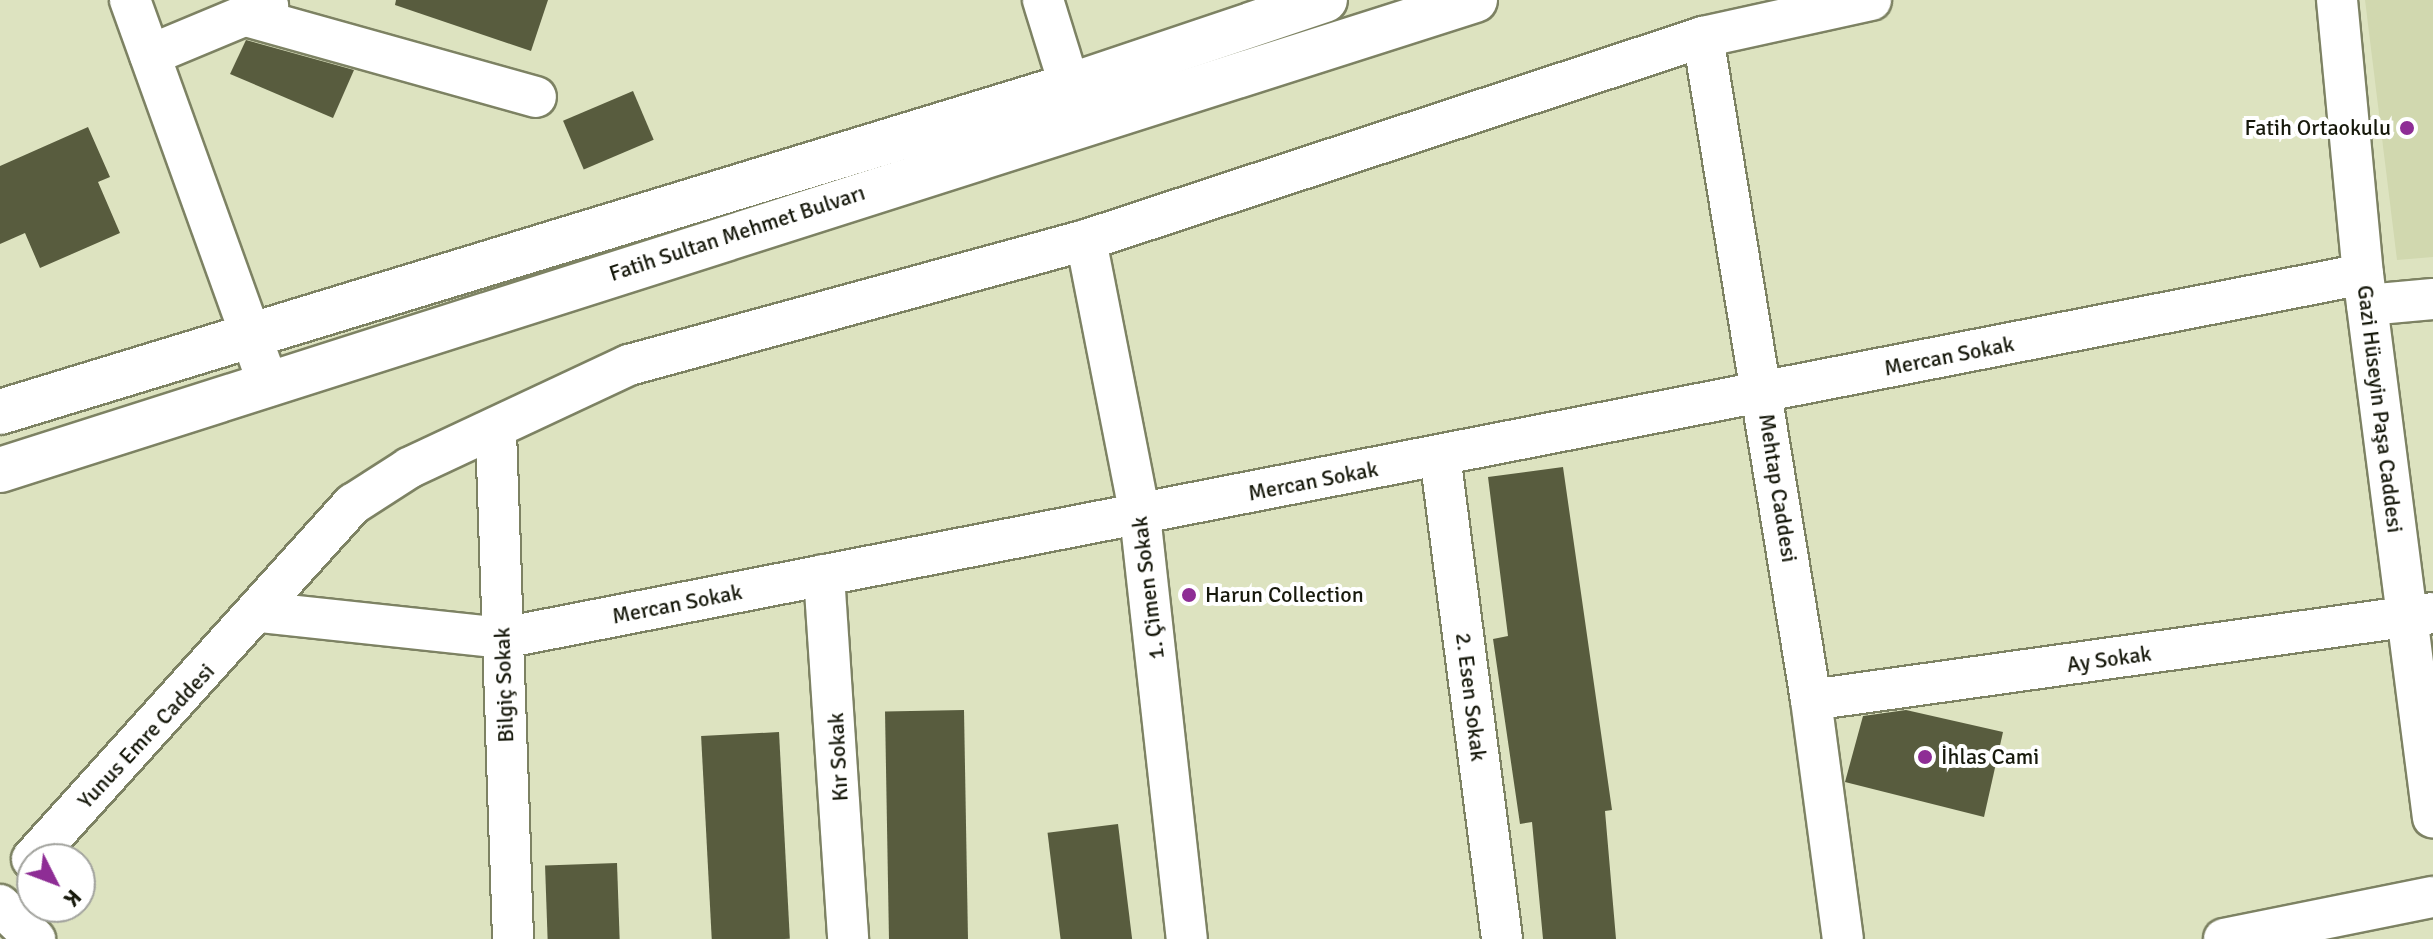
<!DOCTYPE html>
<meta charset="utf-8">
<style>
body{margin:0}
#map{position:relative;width:2433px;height:939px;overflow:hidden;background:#dde3c0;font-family:Signika,sans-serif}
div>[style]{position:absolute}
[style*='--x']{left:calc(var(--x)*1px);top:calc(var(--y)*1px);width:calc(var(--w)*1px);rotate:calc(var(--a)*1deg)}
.built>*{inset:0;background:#d1d8af}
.building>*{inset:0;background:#585c3e;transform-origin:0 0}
.roads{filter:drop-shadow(2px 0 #7d8263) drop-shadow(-2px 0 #7d8263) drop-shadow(0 2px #7d8263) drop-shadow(0 -2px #7d8263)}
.minor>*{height:40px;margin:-20px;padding:0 20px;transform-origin:20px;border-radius:20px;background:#fff}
.secondary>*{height:44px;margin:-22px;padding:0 22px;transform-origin:22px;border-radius:22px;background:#fff}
.dots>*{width:22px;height:22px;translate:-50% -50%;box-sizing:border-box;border:4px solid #fff;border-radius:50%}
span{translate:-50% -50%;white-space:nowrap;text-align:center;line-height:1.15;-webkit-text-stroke:8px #fff;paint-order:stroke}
.poi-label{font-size:22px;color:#17190c}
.right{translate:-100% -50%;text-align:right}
.left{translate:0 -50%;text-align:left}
.street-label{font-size:22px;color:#17190c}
.north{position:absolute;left:16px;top:843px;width:80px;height:80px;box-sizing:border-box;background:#fff;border:2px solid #a2a39e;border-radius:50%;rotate:132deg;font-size:22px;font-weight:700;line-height:32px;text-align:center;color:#17190c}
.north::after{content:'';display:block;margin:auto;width:28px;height:36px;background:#8e2d95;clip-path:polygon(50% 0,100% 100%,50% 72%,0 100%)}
</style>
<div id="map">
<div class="built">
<i style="clip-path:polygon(2365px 0,2433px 0,2433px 257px,2397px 260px)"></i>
</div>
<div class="building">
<i style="clip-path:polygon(396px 0,548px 0,531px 51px,395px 5px)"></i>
<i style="clip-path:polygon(246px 40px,354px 70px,333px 118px,230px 74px)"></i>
<i style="left:633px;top:91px;width:53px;height:76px;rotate:67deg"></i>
<i style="clip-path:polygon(88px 127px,110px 177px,98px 182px,120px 233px,40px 268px,25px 233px,0 244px,0 166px)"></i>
<i style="clip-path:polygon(1563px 467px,1612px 810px,1605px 811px,1616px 939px,1543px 939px,1532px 822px,1520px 824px,1493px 639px,1508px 636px,1488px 477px)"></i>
<i style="left:964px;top:710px;width:229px;height:79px;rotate:89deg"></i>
<i style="clip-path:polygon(1906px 710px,2003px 732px,1984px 817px,1845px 782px,1863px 716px)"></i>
<i style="left:779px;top:732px;width:207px;height:78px;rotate:87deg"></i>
<i style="left:1118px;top:824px;width:116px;height:71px;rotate:83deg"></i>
<i style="left:617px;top:863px;width:76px;height:72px;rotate:88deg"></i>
</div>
<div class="roads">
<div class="minor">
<i style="--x:130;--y:0;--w:410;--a:70.2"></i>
<i style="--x:1043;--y:0;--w:121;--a:72.8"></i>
<i style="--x:2337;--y:0;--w:275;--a:84.6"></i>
<i style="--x:2363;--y:274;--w:548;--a:82.67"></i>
<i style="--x:246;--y:16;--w:301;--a:15.6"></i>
<i style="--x:1703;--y:37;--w:672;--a:80.75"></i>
<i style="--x:1811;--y:700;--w:241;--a:82.4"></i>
<i style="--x:150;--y:55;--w:128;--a:-22.6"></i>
<i style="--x:1086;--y:240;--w:280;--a:78.9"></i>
<i style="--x:1140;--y:515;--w:427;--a:83.7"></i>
<i style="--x:2367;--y:305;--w:66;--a:-5.2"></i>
<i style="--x:496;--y:431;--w:508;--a:88.08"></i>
<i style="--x:1440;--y:455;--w:488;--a:82.7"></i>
<i style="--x:824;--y:575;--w:365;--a:86.2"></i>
<i style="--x:260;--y:612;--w:244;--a:6.1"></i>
<i style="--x:503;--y:638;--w:1895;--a:-11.07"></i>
<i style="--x:1811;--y:700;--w:628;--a:-7.96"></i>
<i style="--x:32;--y:859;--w:479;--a:-47.9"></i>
<i style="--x:353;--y:504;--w:67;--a:-32.7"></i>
<i style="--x:409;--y:468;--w:243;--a:-25.1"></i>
<i style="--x:629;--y:365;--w:474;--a:-15.3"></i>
<i style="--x:1086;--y:240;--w:650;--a:-18.21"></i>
<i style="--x:1703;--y:37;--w:172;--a:-12.4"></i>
<i style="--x:0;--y:905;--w:49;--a:44.2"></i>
<i style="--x:2224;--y:939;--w:213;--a:-11.4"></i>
</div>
<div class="secondary">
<i style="--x:0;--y:412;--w:1118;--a:-16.96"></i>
<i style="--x:1069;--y:86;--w:270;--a:-18.6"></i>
<i style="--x:0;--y:470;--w:1548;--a:-17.67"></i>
</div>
</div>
<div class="dots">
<i style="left:2407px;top:128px;background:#8e2d95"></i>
<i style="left:1189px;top:595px;background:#8e2d95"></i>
<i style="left:1925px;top:757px;background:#8e2d95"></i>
</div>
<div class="poi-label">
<span class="right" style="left:2391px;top:128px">Fatih Ortaokulu</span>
<span class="left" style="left:1205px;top:595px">Harun Collection</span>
<span class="left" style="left:1941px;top:757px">İhlas Cami</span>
</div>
<div class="street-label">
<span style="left:737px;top:233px;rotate:-18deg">Fatih Sultan Mehmet Bulvarı</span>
<span style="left:1949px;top:356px;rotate:-11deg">Mercan Sokak</span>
<span style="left:2380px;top:409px;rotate:83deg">Gazi Hüseyin Paşa Caddesi</span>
<span style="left:1313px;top:481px;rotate:-11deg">Mercan Sokak</span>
<span style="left:1778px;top:488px;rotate:81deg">Mehtap Caddesi</span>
<span style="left:1148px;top:588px;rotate:-97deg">1. Çimen Sokak</span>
<span style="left:677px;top:604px;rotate:-11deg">Mercan Sokak</span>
<span style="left:2109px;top:659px;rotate:-8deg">Ay Sokak</span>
<span style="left:504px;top:685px;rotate:-92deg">Bilgiç Sokak</span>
<span style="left:1471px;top:697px;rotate:83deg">2. Esen Sokak</span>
<span style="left:146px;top:736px;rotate:-47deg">Yunus Emre Caddesi</span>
<span style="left:838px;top:757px;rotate:-93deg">Kır Sokak</span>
</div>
<div class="north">K</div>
</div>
